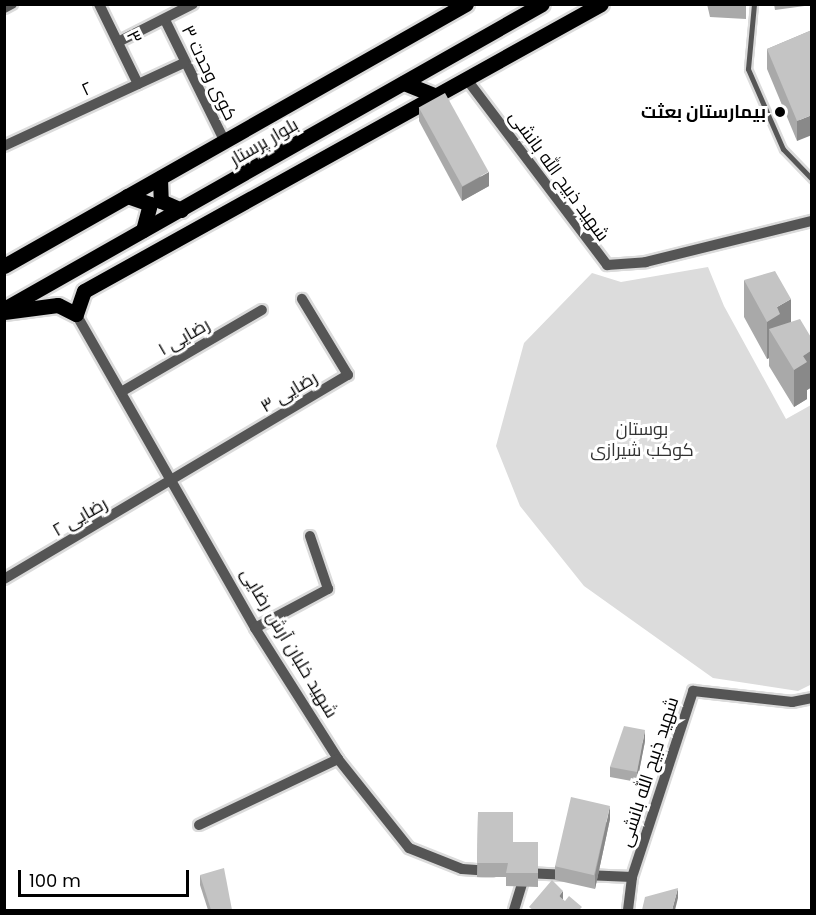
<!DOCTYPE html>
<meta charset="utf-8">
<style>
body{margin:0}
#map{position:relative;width:816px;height:915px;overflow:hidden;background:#fff;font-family:Poppins,Cairo,sans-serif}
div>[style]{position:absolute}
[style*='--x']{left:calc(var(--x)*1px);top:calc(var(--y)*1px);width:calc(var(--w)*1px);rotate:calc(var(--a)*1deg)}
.green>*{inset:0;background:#dcdcdc}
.roads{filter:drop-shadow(2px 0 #dbdbdb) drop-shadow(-2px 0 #dbdbdb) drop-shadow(0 2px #dbdbdb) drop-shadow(0 -2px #dbdbdb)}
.service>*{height:5px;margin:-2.5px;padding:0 2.5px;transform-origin:2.5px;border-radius:2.5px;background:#555}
.minor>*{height:10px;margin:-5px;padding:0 5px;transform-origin:5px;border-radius:5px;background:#555}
.primary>*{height:15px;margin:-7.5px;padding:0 7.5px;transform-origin:7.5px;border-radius:7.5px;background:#000}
.wall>*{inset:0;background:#a9a9a9}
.shaded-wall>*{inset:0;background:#898989}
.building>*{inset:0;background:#c4c4c4;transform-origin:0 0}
.dots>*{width:16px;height:16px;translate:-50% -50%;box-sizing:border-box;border:3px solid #fff;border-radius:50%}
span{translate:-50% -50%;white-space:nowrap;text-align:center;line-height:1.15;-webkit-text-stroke:6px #fff;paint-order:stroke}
.street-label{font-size:18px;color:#000}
.poi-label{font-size:18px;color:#000;font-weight:700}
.right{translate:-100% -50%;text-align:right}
.park-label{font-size:18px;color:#333}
.frame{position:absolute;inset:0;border:6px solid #000;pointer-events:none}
.scale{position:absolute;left:18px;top:870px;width:171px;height:27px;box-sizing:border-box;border:3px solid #000;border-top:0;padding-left:8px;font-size:18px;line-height:21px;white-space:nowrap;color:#000;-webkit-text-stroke:4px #fff;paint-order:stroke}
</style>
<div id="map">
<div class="green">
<i style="clip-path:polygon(708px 267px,724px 306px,786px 419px,811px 405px,812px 684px,798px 691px,713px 678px,584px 586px,520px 506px,496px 446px,524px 343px,592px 273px,621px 282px)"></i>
</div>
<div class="roads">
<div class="service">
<i style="--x:754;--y:4;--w:65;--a:95.3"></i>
<i style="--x:748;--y:69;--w:87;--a:66.4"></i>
<i style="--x:783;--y:149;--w:42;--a:46"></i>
</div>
<div class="minor">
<i style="--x:99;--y:4;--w:89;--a:64"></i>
<i style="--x:4;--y:8;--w:9;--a:-27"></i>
<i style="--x:165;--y:20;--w:134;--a:63.8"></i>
<i style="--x:118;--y:42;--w:84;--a:-26.9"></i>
<i style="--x:468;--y:81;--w:231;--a:52.9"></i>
<i style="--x:607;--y:265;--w:39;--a:-4"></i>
<i style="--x:646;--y:262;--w:171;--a:-13.9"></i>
<i style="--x:4;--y:146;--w:198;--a:-24.8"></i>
<i style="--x:76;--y:314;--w:361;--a:60.3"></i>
<i style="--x:255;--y:628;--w:155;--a:57.6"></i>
<i style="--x:338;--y:759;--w:114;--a:51.4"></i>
<i style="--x:409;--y:848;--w:57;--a:21.6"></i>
<i style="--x:462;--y:869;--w:29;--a:4"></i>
<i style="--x:121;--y:392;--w:163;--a:-30.2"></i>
<i style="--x:4;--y:579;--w:400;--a:-30.7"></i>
<i style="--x:348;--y:375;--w:89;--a:-121.2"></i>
<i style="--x:255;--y:628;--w:83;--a:-28.1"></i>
<i style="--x:328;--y:589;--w:56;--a:-108.8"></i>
<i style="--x:199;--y:825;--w:154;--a:-25.4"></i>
<i style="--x:525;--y:873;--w:44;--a:2.6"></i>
<i style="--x:585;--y:875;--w:47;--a:2.4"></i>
<i style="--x:514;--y:910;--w:39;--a:-73"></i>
<i style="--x:628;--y:910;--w:33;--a:-83"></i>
<i style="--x:632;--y:877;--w:196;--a:-71.8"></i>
<i style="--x:693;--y:691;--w:100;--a:6.3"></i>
<i style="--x:792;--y:702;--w:20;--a:-11"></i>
</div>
<div class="primary">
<i style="--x:404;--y:83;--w:38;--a:22"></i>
<i style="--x:160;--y:178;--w:23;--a:88"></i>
<i style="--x:161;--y:201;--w:22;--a:24"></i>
<i style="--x:127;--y:196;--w:24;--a:19"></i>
<i style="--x:150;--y:204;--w:27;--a:105"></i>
<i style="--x:4;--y:266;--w:531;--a:-29.56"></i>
<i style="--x:4;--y:309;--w:618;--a:-29.55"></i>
<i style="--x:4;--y:312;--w:54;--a:-7.4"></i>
<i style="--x:58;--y:305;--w:20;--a:27"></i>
<i style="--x:76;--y:314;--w:24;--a:-71"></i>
<i style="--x:84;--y:291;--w:591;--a:-29.04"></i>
</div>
</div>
<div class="wall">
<i style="clip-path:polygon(707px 4px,746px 4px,746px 19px,710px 17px)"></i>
<i style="clip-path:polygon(774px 4px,812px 4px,812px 5px,775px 10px)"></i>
<i style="clip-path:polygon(812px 30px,797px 141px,767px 69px,767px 49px)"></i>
<i style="clip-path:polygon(419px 107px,489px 186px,462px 201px,419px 121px)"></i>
<i style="clip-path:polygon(744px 280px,791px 322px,812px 339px,812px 387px,807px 390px,807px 399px,794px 407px,769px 366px,769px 358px,767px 359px,744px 317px)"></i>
<i style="clip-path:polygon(645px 741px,637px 782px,610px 777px,610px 767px)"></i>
<i style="clip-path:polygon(478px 812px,513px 842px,538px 842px,538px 887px,506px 886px,506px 877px,477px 877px)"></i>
<i style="clip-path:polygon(610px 819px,595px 889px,555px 880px,555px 866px)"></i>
<i style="clip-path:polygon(200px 875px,232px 910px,208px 910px,200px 885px)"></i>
</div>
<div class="shaded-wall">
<i style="clip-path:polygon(812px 115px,812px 135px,797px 141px,797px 121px)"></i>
<i style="clip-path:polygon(489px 172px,489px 186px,462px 201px,462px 187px)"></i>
<i style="clip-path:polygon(791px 299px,791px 336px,769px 329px,769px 358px,767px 359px,767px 322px,777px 307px)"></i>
<i style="clip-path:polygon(812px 350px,812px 387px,807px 390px,807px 399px,794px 407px,794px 370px,803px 356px)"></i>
<i style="clip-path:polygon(645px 730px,645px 741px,637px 782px,637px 772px)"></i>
<i style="clip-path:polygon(610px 806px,610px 819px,595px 889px,595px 875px)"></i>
<i style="clip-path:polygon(678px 888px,678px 898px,675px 910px,672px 910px)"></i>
<i style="clip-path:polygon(563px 891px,563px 902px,559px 896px)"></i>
</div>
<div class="building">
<i style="clip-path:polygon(812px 30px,812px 115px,797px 121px,767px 49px)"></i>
<i style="left:445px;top:93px;width:90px;height:30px;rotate:61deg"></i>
<i style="clip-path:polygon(775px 271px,791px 299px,777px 307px,780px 314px,767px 322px,744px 280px)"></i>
<i style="clip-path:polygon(800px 319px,812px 339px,812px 350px,803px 356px,807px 362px,794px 370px,769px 329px)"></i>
<i style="clip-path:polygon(624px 726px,645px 730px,637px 772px,610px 767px)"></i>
<i style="left:571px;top:797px;width:40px;height:71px;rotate:13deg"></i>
<i style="clip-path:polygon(478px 812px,513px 812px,513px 842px,538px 842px,538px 873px,506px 873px,508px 863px,477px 863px)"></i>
<i style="clip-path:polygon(224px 868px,232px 910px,211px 910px,200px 875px)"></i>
<i style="clip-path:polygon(552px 880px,563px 891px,559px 896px,565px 901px,569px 896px,582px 907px,579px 910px,533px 910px,529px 907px)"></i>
<i style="clip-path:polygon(678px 888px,672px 910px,642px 910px,645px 897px)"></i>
</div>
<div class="dots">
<i style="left:780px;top:112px;background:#000"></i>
</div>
<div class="street-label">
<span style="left:134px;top:37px;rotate:64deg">۳</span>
<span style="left:209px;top:73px;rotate:64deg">کوی وحدت ۳</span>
<span style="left:87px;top:89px;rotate:-25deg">۲</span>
<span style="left:264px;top:142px;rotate:-30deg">بلوار پرستار</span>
<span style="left:559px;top:176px;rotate:54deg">شهید ذبیح الله بانشی</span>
<span style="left:184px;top:337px;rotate:-30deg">رضایی ۱</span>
<span style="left:289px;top:392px;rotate:-31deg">رضایی ۳</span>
<span style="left:80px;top:517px;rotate:-30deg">رضایی ۲</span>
<span style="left:289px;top:643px;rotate:59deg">شهید خلبان آرش رضایی</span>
<span style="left:649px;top:772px;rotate:-72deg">شهید ذبیح الله بانشی</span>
</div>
<div class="poi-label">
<span class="right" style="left:766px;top:112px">بیمارستان بعثت</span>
</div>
<div class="park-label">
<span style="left:642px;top:440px">بوستان<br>کوکب شیرازی</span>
</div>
<div class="frame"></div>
<div class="scale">100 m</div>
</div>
